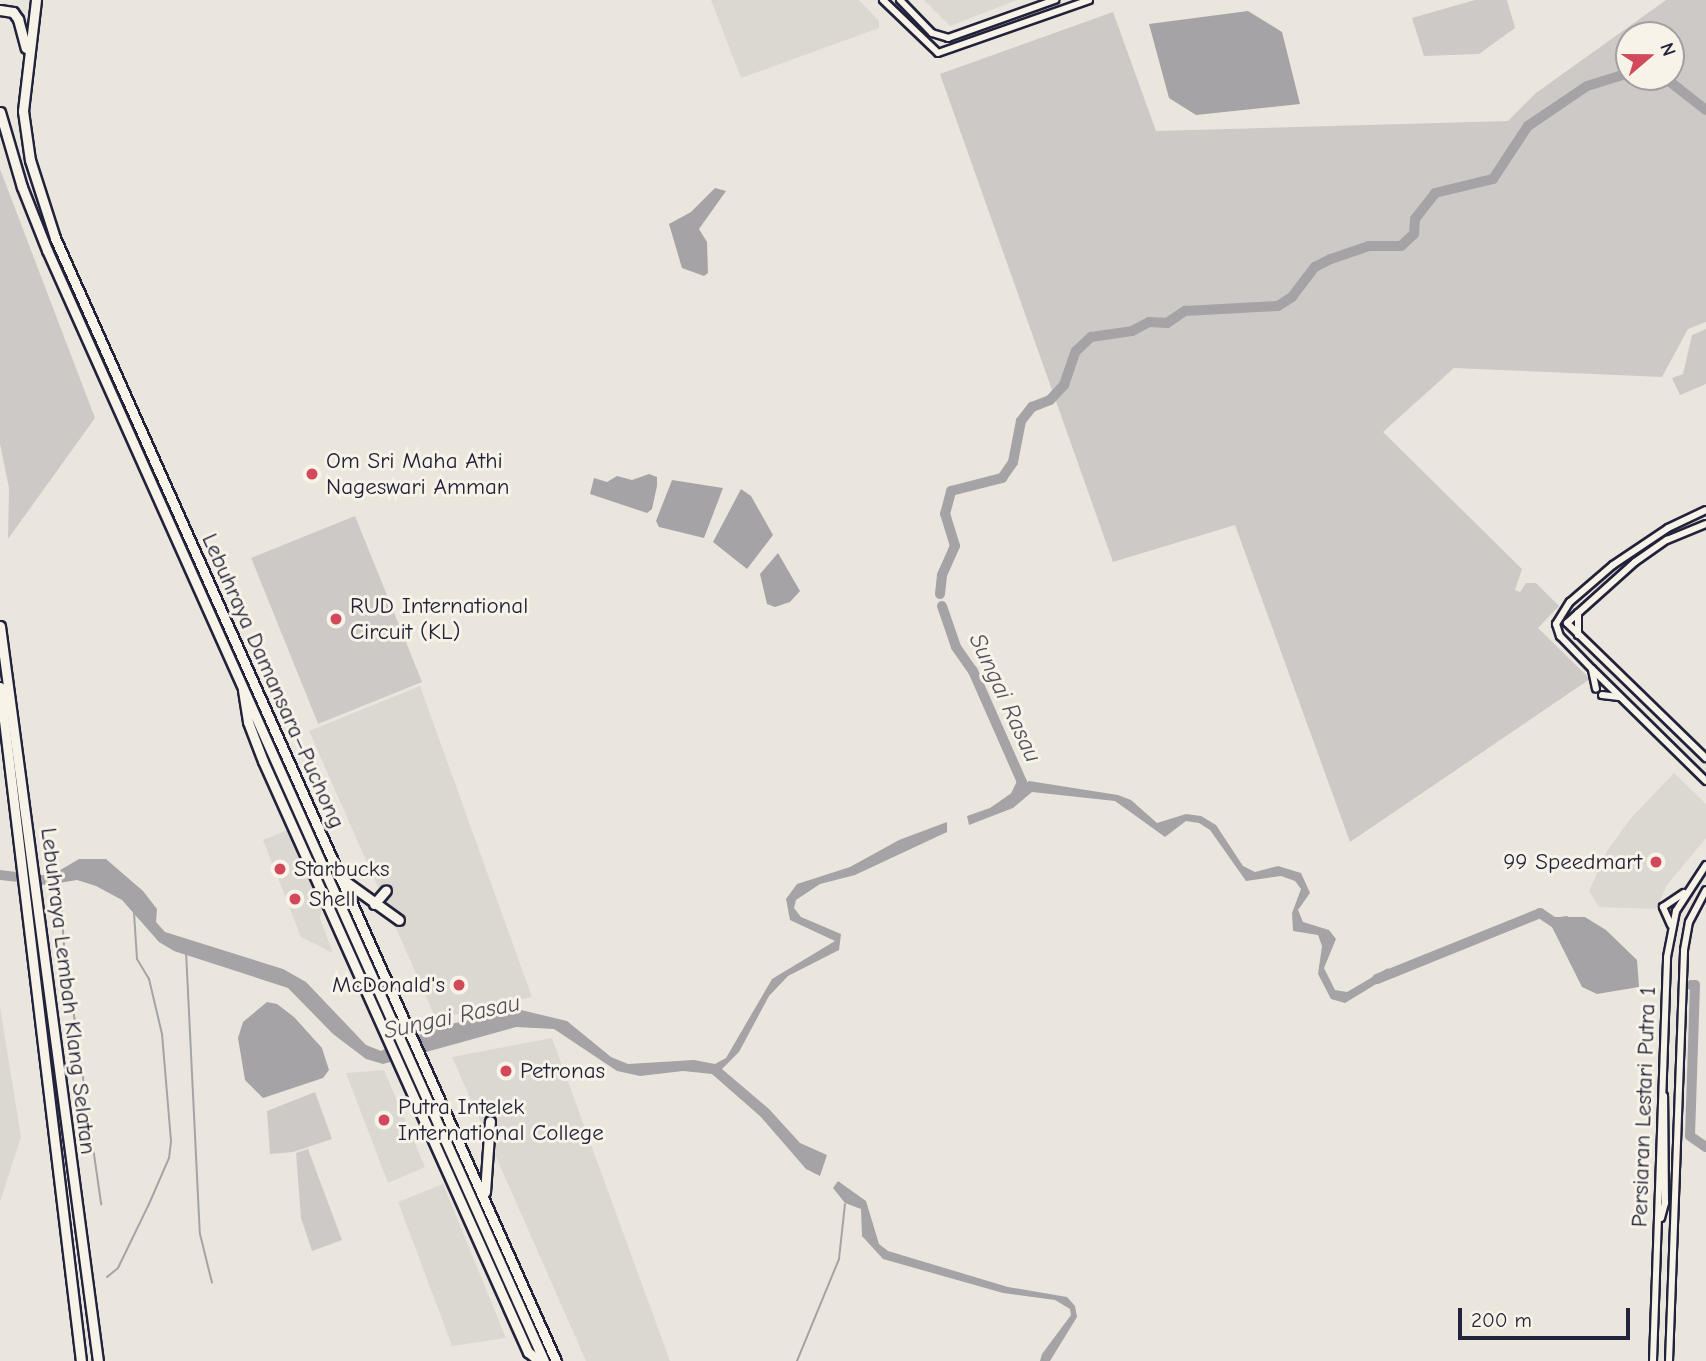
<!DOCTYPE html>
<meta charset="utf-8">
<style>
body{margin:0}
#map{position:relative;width:1706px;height:1361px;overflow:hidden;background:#eae6de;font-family:"Comic Neue",sans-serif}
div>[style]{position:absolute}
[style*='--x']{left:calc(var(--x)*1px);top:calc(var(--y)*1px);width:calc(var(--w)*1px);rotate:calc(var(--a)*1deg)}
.built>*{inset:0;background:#dbd8d2}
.green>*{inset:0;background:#cdc9c6;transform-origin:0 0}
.water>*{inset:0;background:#a6a3a6}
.stream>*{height:2px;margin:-1px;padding:0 1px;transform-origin:1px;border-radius:1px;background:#a6a3a6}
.river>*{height:10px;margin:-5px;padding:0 5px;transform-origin:5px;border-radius:5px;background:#a6a3a6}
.roads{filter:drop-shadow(2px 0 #22223b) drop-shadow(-2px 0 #22223b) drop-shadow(0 2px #22223b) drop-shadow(0 -2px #22223b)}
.minor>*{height:6px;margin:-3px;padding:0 3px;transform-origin:3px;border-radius:3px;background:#f7f3e8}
.highway>*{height:9px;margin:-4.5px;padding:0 4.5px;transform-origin:4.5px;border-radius:4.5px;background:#f7f3e8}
.dots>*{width:19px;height:19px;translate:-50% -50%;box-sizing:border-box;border:4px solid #f7f3e8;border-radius:50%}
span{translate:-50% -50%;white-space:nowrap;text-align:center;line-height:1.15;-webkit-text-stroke:6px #f7f3e8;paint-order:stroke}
.poi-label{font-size:23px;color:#22223b}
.left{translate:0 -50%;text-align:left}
.right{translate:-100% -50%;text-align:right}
.street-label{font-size:23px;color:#22223b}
.water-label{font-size:24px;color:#504f60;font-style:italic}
.north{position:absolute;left:1615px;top:21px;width:70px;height:70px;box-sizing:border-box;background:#f7f3e8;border:2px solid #a29fa3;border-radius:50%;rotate:70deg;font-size:19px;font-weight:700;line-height:28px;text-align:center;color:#22223b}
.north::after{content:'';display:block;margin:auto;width:24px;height:32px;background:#d1495b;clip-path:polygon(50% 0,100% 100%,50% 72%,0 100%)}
.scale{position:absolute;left:1458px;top:1308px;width:172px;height:32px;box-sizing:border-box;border:4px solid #22223b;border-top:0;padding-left:9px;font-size:21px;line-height:24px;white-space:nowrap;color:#22223b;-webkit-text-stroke:5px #f7f3e8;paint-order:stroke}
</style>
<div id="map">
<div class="built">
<i style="clip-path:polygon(711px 0,859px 0,879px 21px,879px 28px,741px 78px)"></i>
<i style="clip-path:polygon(924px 0,1017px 0,950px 26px)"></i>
<i style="clip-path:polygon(420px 686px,532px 997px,436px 1019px,309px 731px)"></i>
<i style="clip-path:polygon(1674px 773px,1706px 804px,1706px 838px,1667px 885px,1656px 909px,1599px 907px,1589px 891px,1607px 851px,1631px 818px)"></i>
<i style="clip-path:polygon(287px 830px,322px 906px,320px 919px,333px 953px,301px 937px,263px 840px)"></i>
<i style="clip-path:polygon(0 1007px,21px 1137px,0 1202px)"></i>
<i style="clip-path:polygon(552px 1038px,670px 1361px,586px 1361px,452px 1057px)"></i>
<i style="clip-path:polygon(384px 1070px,425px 1167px,388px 1183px,346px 1073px)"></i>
<i style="clip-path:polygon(443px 1184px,506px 1338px,452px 1346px,398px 1202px)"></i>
</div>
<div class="green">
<i style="clip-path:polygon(1475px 0,1507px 0,1515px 28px,1479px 54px,1424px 56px,1412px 18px)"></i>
<i style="clip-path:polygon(evenodd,1666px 0,1706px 0,1706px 322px,1688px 329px,1662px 377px,1454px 368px,1383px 432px,1522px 569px,1515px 590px,1520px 592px,1526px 583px,1536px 583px,1559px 606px,1538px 628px,1590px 679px,1350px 842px,1235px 525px,1113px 562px,940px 74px,1113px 12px,1156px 131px,1508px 121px,1536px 93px,1666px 0,1629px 35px,1671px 35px,1671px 77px,1629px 77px,1629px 35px)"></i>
<i style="clip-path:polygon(0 169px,95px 418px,8px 539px,9px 488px,0 444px)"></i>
<i style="clip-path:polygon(1706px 329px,1706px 384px,1680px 395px,1672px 378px,1683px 374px,1692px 335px)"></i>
<i style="left:355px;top:516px;width:179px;height:112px;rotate:68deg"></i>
<i style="clip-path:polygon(315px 1092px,332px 1139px,293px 1152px,270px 1154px,267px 1111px)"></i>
<i style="clip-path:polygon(308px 1149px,342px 1240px,312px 1251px,301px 1218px,296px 1153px)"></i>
</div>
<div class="water">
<i style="clip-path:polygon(1248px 11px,1282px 32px,1300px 104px,1196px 115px,1169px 98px,1149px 24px)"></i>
<i style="clip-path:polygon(715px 188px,726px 191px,699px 229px,707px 242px,708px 273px,704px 276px,682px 268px,669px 224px,691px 212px)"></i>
<i style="clip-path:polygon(649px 474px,657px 477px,657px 486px,652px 509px,647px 513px,590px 494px,594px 478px,607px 482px,617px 476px,632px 480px)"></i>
<i style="clip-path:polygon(672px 480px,723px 488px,704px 538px,659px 527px,656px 521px)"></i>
<i style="clip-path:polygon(741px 489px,751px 496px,773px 535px,747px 569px,713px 542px)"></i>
<i style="clip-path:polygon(778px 553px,800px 591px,790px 602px,775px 607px,767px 604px,760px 574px)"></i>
<i style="clip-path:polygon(1029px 781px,1118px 795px,1131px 800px,1157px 823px,1186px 814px,1201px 816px,1216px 825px,1243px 866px,1255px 872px,1278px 866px,1301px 873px,1310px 893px,1298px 910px,1303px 922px,1329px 930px,1336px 939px,1324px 968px,1335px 990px,1347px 992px,1388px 968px,1391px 975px,1345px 1003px,1331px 999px,1318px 974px,1322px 946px,1318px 935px,1293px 931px,1292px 913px,1301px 889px,1295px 881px,1281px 876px,1246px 881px,1210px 830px,1199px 823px,1186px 821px,1165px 837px,1115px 801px,1032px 792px,1013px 808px,969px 825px,967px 816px,990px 808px)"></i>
<i style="clip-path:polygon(947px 822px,947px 832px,855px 875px,820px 884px,796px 900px,794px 908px,801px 917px,841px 934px,839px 950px,788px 976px,769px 996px,739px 1052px,722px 1069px,769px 1109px,800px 1143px,827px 1155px,820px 1176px,806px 1169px,761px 1117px,712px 1074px,683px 1071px,640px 1076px,617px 1071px,554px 1029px,516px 1027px,383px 1064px,366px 1059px,333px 1034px,288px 988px,174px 951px,159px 942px,122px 900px,96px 886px,77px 880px,47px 885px,0 880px,0 870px,50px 876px,79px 859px,106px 859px,143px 891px,157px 909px,156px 922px,165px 932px,283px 969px,306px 982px,366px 1045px,381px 1051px,420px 1030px,521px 1010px,567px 1021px,611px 1057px,628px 1064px,694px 1060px,715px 1064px,726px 1058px,772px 979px,835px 941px,790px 920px,786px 899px,797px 884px,850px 867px,899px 840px)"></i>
<i style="clip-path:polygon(1555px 917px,1585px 917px,1606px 930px,1637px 960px,1639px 987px,1597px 994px,1582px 987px,1551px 925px)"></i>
<i style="clip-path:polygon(267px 1002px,277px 1004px,294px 1017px,322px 1048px,329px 1070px,323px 1078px,263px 1098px,245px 1080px,238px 1038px,243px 1022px)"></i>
<i style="clip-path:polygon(838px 1181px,866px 1201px,879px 1244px,888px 1251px,1008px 1287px,1067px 1297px,1075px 1306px,1077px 1317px,1050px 1361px,1040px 1361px,1042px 1354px,1071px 1315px,1070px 1309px,1055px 1300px,1003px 1293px,883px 1259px,862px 1236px,861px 1209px,845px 1203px,833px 1188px)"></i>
</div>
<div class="stream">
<i style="--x:60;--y:883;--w:63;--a:86.4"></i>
<i style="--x:64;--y:946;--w:261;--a:81.8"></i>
<i style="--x:186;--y:951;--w:283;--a:87.2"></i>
<i style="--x:200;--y:1234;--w:50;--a:76.2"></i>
<i style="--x:107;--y:1277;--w:14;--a:-39"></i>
<i style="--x:118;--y:1268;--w:71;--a:-64.2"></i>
<i style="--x:149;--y:1204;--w:50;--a:-66.5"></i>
<i style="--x:169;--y:1158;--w:17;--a:-83"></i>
<i style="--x:171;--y:1141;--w:107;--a:-94.8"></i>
<i style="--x:162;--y:1034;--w:57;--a:-103.3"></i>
<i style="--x:149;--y:979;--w:23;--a:-121"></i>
<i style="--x:137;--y:959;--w:47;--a:-93.7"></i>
<i style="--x:797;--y:1361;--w:110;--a:-67.6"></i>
<i style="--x:839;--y:1259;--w:55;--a:-83.8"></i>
</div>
<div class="river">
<i style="--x:1664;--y:77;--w:53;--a:38.2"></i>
<i style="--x:940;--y:594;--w:19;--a:-84"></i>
<i style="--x:942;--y:575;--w:32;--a:-66"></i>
<i style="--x:955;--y:546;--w:34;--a:-107"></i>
<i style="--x:945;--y:514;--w:24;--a:-75"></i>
<i style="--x:951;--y:491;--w:53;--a:-14.3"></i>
<i style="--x:1002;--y:478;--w:19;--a:-55"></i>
<i style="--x:1013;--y:462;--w:42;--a:-79"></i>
<i style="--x:1021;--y:421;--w:18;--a:-52"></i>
<i style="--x:1032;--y:407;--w:19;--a:-21"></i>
<i style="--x:1050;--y:400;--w:21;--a:-47"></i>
<i style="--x:1064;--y:385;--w:36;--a:-71"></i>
<i style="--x:1076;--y:351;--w:21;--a:-43"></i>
<i style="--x:1091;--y:337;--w:41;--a:-8.3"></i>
<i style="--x:1132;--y:331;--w:19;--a:-28"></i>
<i style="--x:1149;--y:322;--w:18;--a:3"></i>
<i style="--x:1167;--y:323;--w:22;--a:-34"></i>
<i style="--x:1185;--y:311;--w:93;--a:-3.1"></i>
<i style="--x:1278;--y:306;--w:17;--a:-33"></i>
<i style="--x:1292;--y:297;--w:38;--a:-53"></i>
<i style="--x:1315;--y:267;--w:18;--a:-27"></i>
<i style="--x:1331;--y:259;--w:40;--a:-18.9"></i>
<i style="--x:1369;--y:246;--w:32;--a:0"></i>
<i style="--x:1401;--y:246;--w:18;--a:-43"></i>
<i style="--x:1414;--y:234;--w:15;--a:-86"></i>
<i style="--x:1415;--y:219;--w:33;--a:-52"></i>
<i style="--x:1435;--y:193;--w:60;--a:-13.6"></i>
<i style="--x:1493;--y:179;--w:64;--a:-56.6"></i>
<i style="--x:1528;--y:126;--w:71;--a:-34.1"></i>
<i style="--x:1587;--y:86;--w:44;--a:-17.2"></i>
<i style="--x:942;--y:606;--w:43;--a:71.1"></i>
<i style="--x:956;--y:647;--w:29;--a:55"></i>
<i style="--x:973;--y:671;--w:121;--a:66.2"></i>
<i style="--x:1022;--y:782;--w:14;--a:115"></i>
<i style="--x:1377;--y:979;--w:176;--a:-22"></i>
<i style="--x:1540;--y:913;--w:18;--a:34"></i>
<i style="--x:1555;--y:923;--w:11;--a:-10"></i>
<i style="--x:1691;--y:985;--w:4;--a:0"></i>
<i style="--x:1695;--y:985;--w:151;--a:91.9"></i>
<i style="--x:1690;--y:1136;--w:19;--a:35"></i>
</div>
<div class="roads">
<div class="minor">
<i style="--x:883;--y:0;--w:76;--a:43.9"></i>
<i style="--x:938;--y:53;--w:160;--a:-19.3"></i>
<i style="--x:900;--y:0;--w:46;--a:45.9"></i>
<i style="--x:932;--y:33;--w:17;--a:17"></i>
<i style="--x:948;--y:38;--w:114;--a:-19.6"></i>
<i style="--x:1567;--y:623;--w:194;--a:44.2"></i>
<i style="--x:1567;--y:623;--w:91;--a:-41.9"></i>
<i style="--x:1635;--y:562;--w:39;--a:-35"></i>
<i style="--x:1667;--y:540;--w:42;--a:-22.3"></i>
<i style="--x:1556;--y:624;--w:13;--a:72"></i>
<i style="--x:1560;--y:636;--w:46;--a:45.9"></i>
<i style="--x:1592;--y:669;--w:160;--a:44.5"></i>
<i style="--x:1556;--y:624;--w:26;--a:-58"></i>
<i style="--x:1570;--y:602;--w:57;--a:-40.7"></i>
<i style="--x:1613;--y:565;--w:66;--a:-33.9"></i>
<i style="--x:1668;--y:528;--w:42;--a:-25.3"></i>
<i style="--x:1578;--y:635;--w:22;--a:-90"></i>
<i style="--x:1592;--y:670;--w:19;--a:78"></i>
<i style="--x:1602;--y:695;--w:17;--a:7"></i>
<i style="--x:1671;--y:925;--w:20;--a:-114"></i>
<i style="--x:1663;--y:907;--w:25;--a:-34"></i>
<i style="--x:1661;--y:1218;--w:16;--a:-75"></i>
<i style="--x:1665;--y:1203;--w:107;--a:-90.5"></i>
<i style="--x:1653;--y:1361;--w:404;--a:-88"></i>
<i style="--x:1667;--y:957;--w:47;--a:-78.9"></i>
<i style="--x:1676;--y:911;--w:55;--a:-56.9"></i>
<i style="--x:1669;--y:1361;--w:411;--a:-87.9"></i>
<i style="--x:1684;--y:950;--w:28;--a:-80"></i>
<i style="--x:1689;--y:922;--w:36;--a:-62"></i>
</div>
<div class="highway">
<i style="--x:36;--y:0;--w:112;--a:96.7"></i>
<i style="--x:23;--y:111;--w:49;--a:81.9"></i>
<i style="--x:30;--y:160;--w:82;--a:72.2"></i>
<i style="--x:55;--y:238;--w:1230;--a:65.96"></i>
<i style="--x:0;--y:10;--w:13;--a:9"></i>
<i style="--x:13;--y:12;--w:9;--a:54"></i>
<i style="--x:18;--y:19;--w:30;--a:75"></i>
<i style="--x:0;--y:112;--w:78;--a:73.7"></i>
<i style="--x:22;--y:187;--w:68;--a:68.4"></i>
<i style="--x:47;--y:250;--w:1217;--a:65.9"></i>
<i style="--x:0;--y:626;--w:742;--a:82.41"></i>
<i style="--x:0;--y:687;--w:679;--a:83.15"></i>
<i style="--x:243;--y:690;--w:32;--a:81"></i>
<i style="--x:248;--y:722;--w:42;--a:69"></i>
<i style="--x:263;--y:761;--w:648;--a:65.85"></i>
<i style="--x:528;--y:1352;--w:14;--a:39"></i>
<i style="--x:342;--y:879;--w:70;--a:35.7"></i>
<i style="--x:374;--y:904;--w:18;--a:-49"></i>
<i style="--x:485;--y:1192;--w:71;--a:-86"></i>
</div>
</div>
<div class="dots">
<i style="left:312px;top:474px;background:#d1495b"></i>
<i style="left:336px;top:619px;background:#d1495b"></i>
<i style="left:1656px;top:862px;background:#d1495b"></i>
<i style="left:280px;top:869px;background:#d1495b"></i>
<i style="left:295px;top:899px;background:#d1495b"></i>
<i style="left:459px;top:985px;background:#d1495b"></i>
<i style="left:506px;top:1071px;background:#d1495b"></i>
<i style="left:384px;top:1120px;background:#d1495b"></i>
</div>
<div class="poi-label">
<span class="left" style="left:326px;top:474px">Om Sri Maha Athi<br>Nageswari Amman</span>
<span class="left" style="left:350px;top:619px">RUD International<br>Circuit (KL)</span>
<span class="right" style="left:1642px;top:862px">99 Speedmart</span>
<span class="left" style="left:294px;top:869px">Starbucks</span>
<span class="left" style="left:309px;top:899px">Shell</span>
<span class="right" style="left:445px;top:985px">McDonald's</span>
<span class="left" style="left:520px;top:1071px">Petronas</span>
<span class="left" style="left:398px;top:1120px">Putra Intelek<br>International College</span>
</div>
<div class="street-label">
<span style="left:273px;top:681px;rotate:66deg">Lebuhraya Damansara–Puchong</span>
<span style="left:68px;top:991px;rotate:83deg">Lebuhraya Lembah Klang Selatan</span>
<span style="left:1644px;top:1107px;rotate:-88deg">Persiaran Lestari Putra 1</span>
</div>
<div class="water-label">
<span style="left:1005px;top:698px;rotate:65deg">Sungai Rasau</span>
<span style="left:452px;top:1017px;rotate:-12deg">Sungai Rasau</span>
</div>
<div class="north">N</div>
<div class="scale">200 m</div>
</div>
